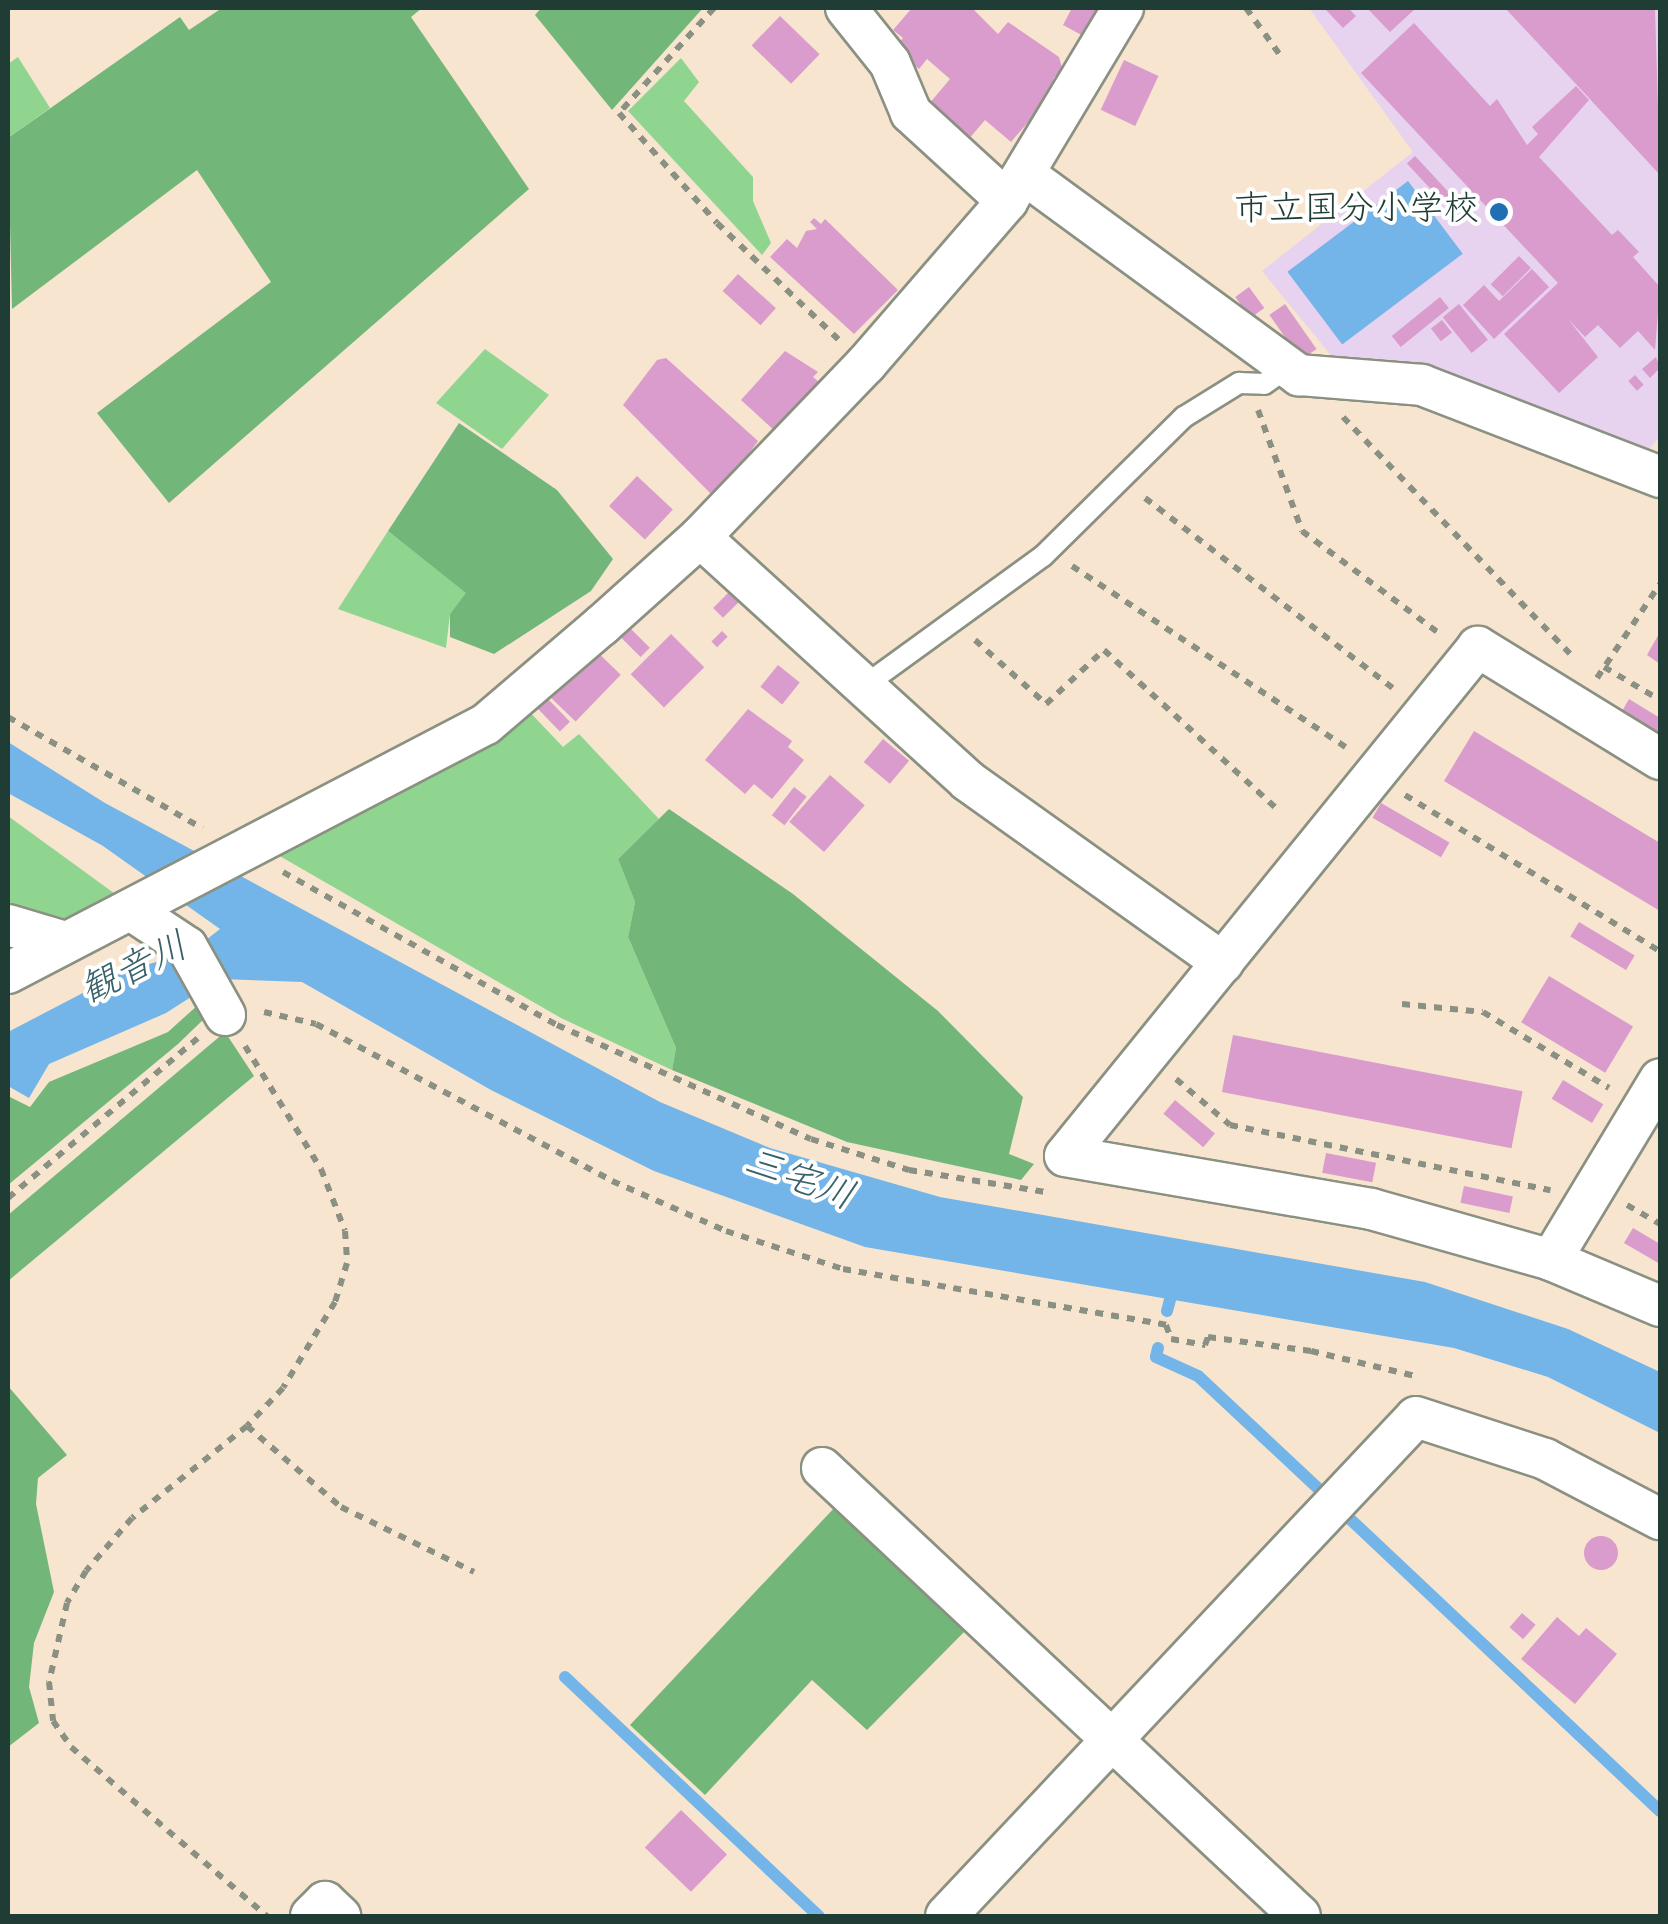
<!DOCTYPE html>
<meta charset="utf-8">
<style>
body{margin:0}
#map{position:relative;width:1668px;height:1924px;overflow:hidden;background:#f7e5cf;font-family:Dekko,"Klee One",sans-serif}
div>[style]{position:absolute}
[style*='--x']{left:calc(var(--x)*1px);top:calc(var(--y)*1px);width:calc(var(--w)*1px);rotate:calc(var(--a)*1deg)}
.built>*{inset:0;background:#e7d2ef}
.green>*{inset:0;background:#8fd590}
.forest>*{inset:0;background:#73b67a}
.water>*{inset:0;background:#73b5e8;transform-origin:0 0}
.stream>*{height:12px;margin:-6px;padding:0 6px;transform-origin:6px;border-radius:6px;background:#73b5e8}
.building>*{inset:0;background:#d99ccc;transform-origin:0 0}
.round{border-radius:50%}
.path>*{height:6px;margin-top:-3px;transform-origin:0;background:repeating-linear-gradient(90deg,#8b9182 0 8px,transparent 0 16px)}
.roads{filter:drop-shadow(2px 0 #8b9182) drop-shadow(-2px 0 #8b9182) drop-shadow(0 2px #8b9182) drop-shadow(0 -2px #8b9182)}
.service>*{height:20px;margin:-10px;padding:0 10px;transform-origin:10px;border-radius:10px;background:#fff}
.minor>*{height:40px;margin:-20px;padding:0 20px;transform-origin:20px;border-radius:20px;background:#fff}
.dots>*{width:28px;height:28px;translate:-50% -50%;box-sizing:border-box;border:5px solid #fff;border-radius:50%}
span{translate:-50% -50%;white-space:nowrap;text-align:center;line-height:1.15;-webkit-text-stroke:8px #fff;paint-order:stroke}
.poi-label{font-size:35px;color:#1f3d34}
.right{translate:-100% -50%;text-align:right}
.water-label{font-size:38px;color:#38616a;font-style:italic}
.frame{position:absolute;inset:0;border:10px solid #1f3d34;pointer-events:none}
</style>
<div id="map">
<div class="built">
<i style="clip-path:polygon(1309px 8px,1660px 8px,1660px 436px,1643px 456px,1338px 364px,1262px 271px,1413px 152px)"></i>
</div>
<div class="green">
<i style="clip-path:polygon(18px 57px,50px 108px,8px 138px,8px 64px)"></i>
<i style="clip-path:polygon(681px 58px,699px 82px,684px 101px,753px 177px,753px 201px,771px 243px,762px 255px,628px 111px)"></i>
<i style="clip-path:polygon(485px 349px,549px 395px,502px 449px,436px 403px)"></i>
<i style="clip-path:polygon(388px 531px,467px 593px,450px 614px,446px 648px,338px 609px)"></i>
<i style="clip-path:polygon(523px 705px,563px 747px,579px 734px,659px 819px,618px 859px,635px 902px,628px 937px,676px 1048px,672px 1070px,561px 1018px,271px 851px)"></i>
<i style="clip-path:polygon(8px 816px,122px 899px,72px 925px,8px 909px)"></i>
</div>
<div class="forest">
<i style="clip-path:polygon(222px 8px,422px 8px,411px 17px,529px 189px,169px 503px,97px 413px,271px 282px,197px 170px,12px 309px,8px 138px,180px 17px,189px 30px)"></i>
<i style="clip-path:polygon(541px 8px,703px 8px,612px 110px,535px 15px)"></i>
<i style="clip-path:polygon(459px 423px,557px 490px,613px 559px,591px 591px,494px 654px,450px 637px,450px 614px,466px 593px,388px 531px)"></i>
<i style="clip-path:polygon(669px 809px,793px 894px,938px 1011px,1023px 1097px,1009px 1154px,1034px 1164px,1021px 1180px,847px 1142px,672px 1070px,676px 1048px,628px 937px,635px 902px,618px 859px)"></i>
<i style="clip-path:polygon(199px 1004px,206px 1017px,178px 1044px,8px 1185px,8px 1096px,30px 1107px,49px 1082px,168px 1032px)"></i>
<i style="clip-path:polygon(225px 1032px,254px 1076px,8px 1281px,8px 1215px)"></i>
<i style="clip-path:polygon(8px 1386px,67px 1455px,38px 1478px,36px 1504px,54px 1592px,34px 1643px,29px 1687px,39px 1723px,8px 1747px)"></i>
<i style="clip-path:polygon(837px 1505px,969px 1627px,867px 1730px,812px 1680px,705px 1795px,630px 1725px)"></i>
</div>
<div class="water">
<i style="left:1408px;top:181px;width:91px;height:151px;rotate:53deg"></i>
<i style="clip-path:polygon(8px 742px,105px 803px,660px 1102px,770px 1148px,940px 1197px,1425px 1282px,1568px 1329px,1660px 1372px,1660px 1433px,1548px 1377px,1454px 1348px,865px 1247px,654px 1171px,491px 1090px,302px 982px,219px 979px,166px 1013px,49px 1064px,29px 1098px,8px 1086px,8px 1032px,125px 971px,170px 958px,182px 978px,197px 947px,220px 929px,103px 846px,8px 793px)"></i>
</div>
<div class="stream">
<i style="--x:1167;--y:1311;--w:27;--a:-75"></i>
<i style="--x:1158;--y:1348;--w:9;--a:103"></i>
<i style="--x:1156;--y:1357;--w:46;--a:24.3"></i>
<i style="--x:1198;--y:1376;--w:171;--a:43.1"></i>
<i style="--x:1349;--y:1518;--w:427;--a:43.3"></i>
<i style="--x:565;--y:1677;--w:349;--a:43.3"></i>
</div>
<div class="building">
<i style="clip-path:polygon(912px 8px,972px 8px,998px 34px,1008px 22px,1059px 57px,1062px 68px,1053px 79px,1060px 85px,1011px 142px,985px 120px,968px 140px,929px 104px,950px 79px,927px 59px,919px 69px,895px 48px,903px 38px,893px 30px)"></i>
<i style="clip-path:polygon(1072px 8px,1104px 8px,1087px 38px,1063px 25px)"></i>
<i style="clip-path:polygon(1348px 8px,1356px 16px,1343px 28px,1326px 10px)"></i>
<i style="clip-path:polygon(1367px 8px,1416px 8px,1390px 32px)"></i>
<i style="clip-path:polygon(1505px 8px,1655px 8px,1660px 175px,1576px 84px)"></i>
<i style="left:780px;top:16px;width:55px;height:41px;rotate:44deg"></i>
<i style="clip-path:polygon(1414px 23px,1490px 106px,1497px 99px,1527px 145px,1538px 134px,1532px 127px,1576px 86px,1589px 100px,1539px 157px,1612px 235px,1618px 230px,1639px 252px,1633px 257px,1660px 287px,1655px 350px,1638px 331px,1620px 348px,1598px 325px,1585px 337px,1568px 319px,1598px 357px,1559px 393px,1504px 334px,1558px 283px,1361px 73px)"></i>
<i style="left:1124px;top:60px;width:38px;height:55px;rotate:25deg"></i>
<i style="left:1415px;top:156px;width:60px;height:11px;rotate:47deg"></i>
<i style="clip-path:polygon(814px 218px,821px 224px,825px 219px,898px 290px,854px 334px,770px 257px,787px 239px,797px 248px,806px 231px,817px 229px,810px 222px)"></i>
<i style="left:1519px;top:256px;width:17px;height:40px;rotate:45deg"></i>
<i style="clip-path:polygon(1532px 269px,1549px 287px,1494px 339px,1463px 305px,1484px 285px,1499px 301px)"></i>
<i style="left:738px;top:274px;width:51px;height:23px;rotate:42deg"></i>
<i style="left:1249px;top:287px;width:26px;height:17px;rotate:54deg"></i>
<i style="left:1440px;top:297px;width:14px;height:62px;rotate:51deg"></i>
<i style="left:1285px;top:304px;width:55px;height:19px;rotate:55deg"></i>
<i style="left:1459px;top:304px;width:46px;height:21px;rotate:51deg"></i>
<i style="left:1442px;top:320px;width:16px;height:14px;rotate:52deg"></i>
<i style="clip-path:polygon(785px 351px,818px 372px,813px 377px,819px 382px,775px 431px,741px 400px)"></i>
<i style="clip-path:polygon(1656px 357px,1660px 368px,1650px 378px,1642px 369px)"></i>
<i style="clip-path:polygon(666px 358px,758px 441px,716px 499px,623px 405px,657px 360px)"></i>
<i style="left:1635px;top:375px;width:13px;height:9px;rotate:48deg"></i>
<i style="left:637px;top:476px;width:49px;height:41px;rotate:43deg"></i>
<i style="left:735px;top:586px;width:14px;height:31px;rotate:45deg"></i>
<i style="left:630px;top:628px;width:28px;height:13px;rotate:45deg"></i>
<i style="left:722px;top:631px;width:8px;height:15px;rotate:45deg"></i>
<i style="clip-path:polygon(1660px 632px,1660px 664px,1647px 655px)"></i>
<i style="left:671px;top:634px;width:47px;height:57px;rotate:45deg"></i>
<i style="left:592px;top:647px;width:40px;height:65px;rotate:44deg"></i>
<i style="left:778px;top:665px;width:28px;height:28px;rotate:39deg"></i>
<i style="left:547px;top:698px;width:33px;height:14px;rotate:46deg"></i>
<i style="clip-path:polygon(1629px 699px,1660px 718px,1660px 737px,1621px 713px)"></i>
<i style="clip-path:polygon(748px 709px,792px 741px,788px 747px,804px 760px,772px 799px,754px 784px,745px 794px,705px 760px)"></i>
<i style="clip-path:polygon(1474px 731px,1660px 843px,1660px 911px,1444px 781px)"></i>
<i style="left:883px;top:739px;width:34px;height:30px;rotate:40deg"></i>
<i style="left:830px;top:775px;width:46px;height:62px;rotate:41deg"></i>
<i style="left:794px;top:787px;width:16px;height:36px;rotate:38deg"></i>
<i style="left:1381px;top:803px;width:79px;height:17px;rotate:30deg"></i>
<i style="left:1579px;top:922px;width:65px;height:17px;rotate:31deg"></i>
<i style="left:1549px;top:976px;width:98px;height:54px;rotate:31deg"></i>
<i style="left:1233px;top:1035px;width:295px;height:58px;rotate:11deg"></i>
<i style="left:1563px;top:1080px;width:47px;height:22px;rotate:31deg"></i>
<i style="left:1175px;top:1100px;width:52px;height:18px;rotate:40deg"></i>
<i style="left:1326px;top:1153px;width:51px;height:20px;rotate:11deg"></i>
<i style="left:1464px;top:1186px;width:50px;height:17px;rotate:12deg"></i>
<i style="clip-path:polygon(1633px 1228px,1660px 1244px,1660px 1264px,1624px 1243px)"></i>
<i class="round" style="left:1584px;top:1536px;width:34px;height:34px"></i>
<i style="left:1522px;top:1613px;width:18px;height:19px;rotate:41deg"></i>
<i style="clip-path:polygon(1557px 1617px,1579px 1636px,1586px 1628px,1617px 1654px,1575px 1704px,1521px 1659px)"></i>
<i style="left:681px;top:1810px;width:64px;height:52px;rotate:44deg"></i>
</div>
<div class="path">
<i style="--x:714;--y:8;--w:142;--a:132.1"></i>
<i style="--x:619;--y:113;--w:147;--a:48.3"></i>
<i style="--x:717;--y:223;--w:169;--a:43.8"></i>
<i style="--x:1246;--y:8;--w:58;--a:54.1"></i>
<i style="--x:1258;--y:410;--w:129;--a:70"></i>
<i style="--x:1302;--y:531;--w:172;--a:36.7"></i>
<i style="--x:1343;--y:417;--w:328;--a:46.2"></i>
<i style="--x:1145;--y:498;--w:312;--a:37.5"></i>
<i style="--x:1072;--y:566;--w:328;--a:33.5"></i>
<i style="--x:975;--y:640;--w:96;--a:42"></i>
<i style="--x:1046;--y:704;--w:79;--a:-43"></i>
<i style="--x:1104;--y:650;--w:239;--a:42.6"></i>
<i style="--x:1604;--y:667;--w:65;--a:30.5"></i>
<i style="--x:1597;--y:678;--w:113;--a:-56.2"></i>
<i style="--x:8;--y:717;--w:224;--a:29.8"></i>
<i style="--x:1405;--y:795;--w:299;--a:31.5"></i>
<i style="--x:283;--y:872;--w:314;--a:29.2"></i>
<i style="--x:557;--y:1025;--w:278;--a:24.2"></i>
<i style="--x:811;--y:1139;--w:103;--a:17.6"></i>
<i style="--x:909;--y:1170;--w:138;--a:9.2"></i>
<i style="--x:1402;--y:1004;--w:81;--a:5.6"></i>
<i style="--x:1483;--y:1012;--w:147;--a:31.1"></i>
<i style="--x:264;--y:1012;--w:53;--a:13"></i>
<i style="--x:316;--y:1024;--w:335;--a:27.9"></i>
<i style="--x:612;--y:1181;--w:124;--a:23.7"></i>
<i style="--x:726;--y:1231;--w:123;--a:18"></i>
<i style="--x:843;--y:1269;--w:328;--a:9.8"></i>
<i style="--x:1166;--y:1325;--w:15;--a:70"></i>
<i style="--x:1171;--y:1339;--w:35;--a:10"></i>
<i style="--x:1205;--y:1345;--w:9;--a:-69"></i>
<i style="--x:1208;--y:1337;--w:104;--a:7.7"></i>
<i style="--x:1311;--y:1351;--w:107;--a:13.5"></i>
<i style="--x:245;--y:1046;--w:145;--a:58.3"></i>
<i style="--x:321;--y:1169;--w:66;--a:68.8"></i>
<i style="--x:345;--y:1231;--w:32;--a:86"></i>
<i style="--x:347;--y:1263;--w:41;--a:107.1"></i>
<i style="--x:335;--y:1302;--w:100;--a:121.2"></i>
<i style="--x:283;--y:1388;--w:52;--a:133.5"></i>
<i style="--x:247;--y:1426;--w:147;--a:141.3"></i>
<i style="--x:132;--y:1518;--w:70;--a:131"></i>
<i style="--x:86;--y:1571;--w:37;--a:121"></i>
<i style="--x:67;--y:1603;--w:81;--a:102.8"></i>
<i style="--x:49;--y:1682;--w:39;--a:84"></i>
<i style="--x:53;--y:1721;--w:32;--a:55"></i>
<i style="--x:71;--y:1747;--w:259;--a:40.8"></i>
<i style="--x:1176;--y:1079;--w:71;--a:40.4"></i>
<i style="--x:1230;--y:1125;--w:327;--a:11.5"></i>
<i style="--x:8;--y:1198;--w:248;--a:-40.1"></i>
<i style="--x:1627;--y:1205;--w:38;--a:30"></i>
<i style="--x:247;--y:1426;--w:124;--a:40.8"></i>
<i style="--x:341;--y:1507;--w:148;--a:26"></i>
</div>
<div class="roads">
<div class="service">
<i style="--x:864;--y:686;--w:221;--a:-36"></i>
<i style="--x:1043;--y:556;--w:198;--a:-44.6"></i>
<i style="--x:1184;--y:417;--w:65;--a:-31.7"></i>
<i style="--x:1239;--y:383;--w:25;--a:2"></i>
<i style="--x:1264;--y:384;--w:29;--a:-35"></i>
</div>
<div class="minor">
<i style="--x:846;--y:8;--w:70;--a:51.3"></i>
<i style="--x:890;--y:63;--w:54;--a:67.2"></i>
<i style="--x:911;--y:113;--w:130;--a:42.5"></i>
<i style="--x:1024;--y:174;--w:341;--a:36.2"></i>
<i style="--x:1299;--y:375;--w:123;--a:4.6"></i>
<i style="--x:1422;--y:385;--w:255;--a:21.1"></i>
<i style="--x:700;--y:537;--w:362;--a:42.3"></i>
<i style="--x:968;--y:781;--w:313;--a:35.5"></i>
<i style="--x:1660;--y:759;--w:214;--a:-148.4"></i>
<i style="--x:1478;--y:647;--w:655;--a:129.06"></i>
<i style="--x:1065;--y:1156;--w:311;--a:9.8"></i>
<i style="--x:1371;--y:1209;--w:187;--a:15.8"></i>
<i style="--x:1551;--y:1260;--w:118;--a:22.9"></i>
<i style="--x:131;--y:910;--w:67;--a:33.5"></i>
<i style="--x:187;--y:947;--w:78;--a:60.8"></i>
<i style="--x:8;--y:925;--w:56;--a:16.5"></i>
<i style="--x:8;--y:973;--w:539;--a:-27.52"></i>
<i style="--x:486;--y:724;--w:153;--a:-40.5"></i>
<i style="--x:602;--y:625;--w:132;--a:-41.9"></i>
<i style="--x:700;--y:537;--w:240;--a:-46.2"></i>
<i style="--x:866;--y:364;--w:216;--a:-49.1"></i>
<i style="--x:1007;--y:201;--w:225;--a:-59"></i>
<i style="--x:1551;--y:1260;--w:211;--a:-58.9"></i>
<i style="--x:822;--y:1468;--w:655;--a:43.14"></i>
<i style="--x:311;--y:1916;--w:20;--a:-45"></i>
<i style="--x:325;--y:1902;--w:21;--a:43"></i>
<i style="--x:946;--y:1916;--w:685;--a:-46.71"></i>
<i style="--x:1416;--y:1417;--w:136;--a:18"></i>
<i style="--x:1545;--y:1459;--w:130;--a:27.6"></i>
</div>
</div>
<div class="dots">
<i style="left:1499px;top:212px;background:#1f6fb2"></i>
</div>
<div class="poi-label">
<span class="right" style="left:1479px;top:212px">市立国分小学校</span>
</div>
<div class="water-label">
<span style="left:136px;top:972px;rotate:-26deg">観音川</span>
<span style="left:798px;top:1183px;rotate:20deg">三宅川</span>
</div>
<div class="frame"></div>
</div>
